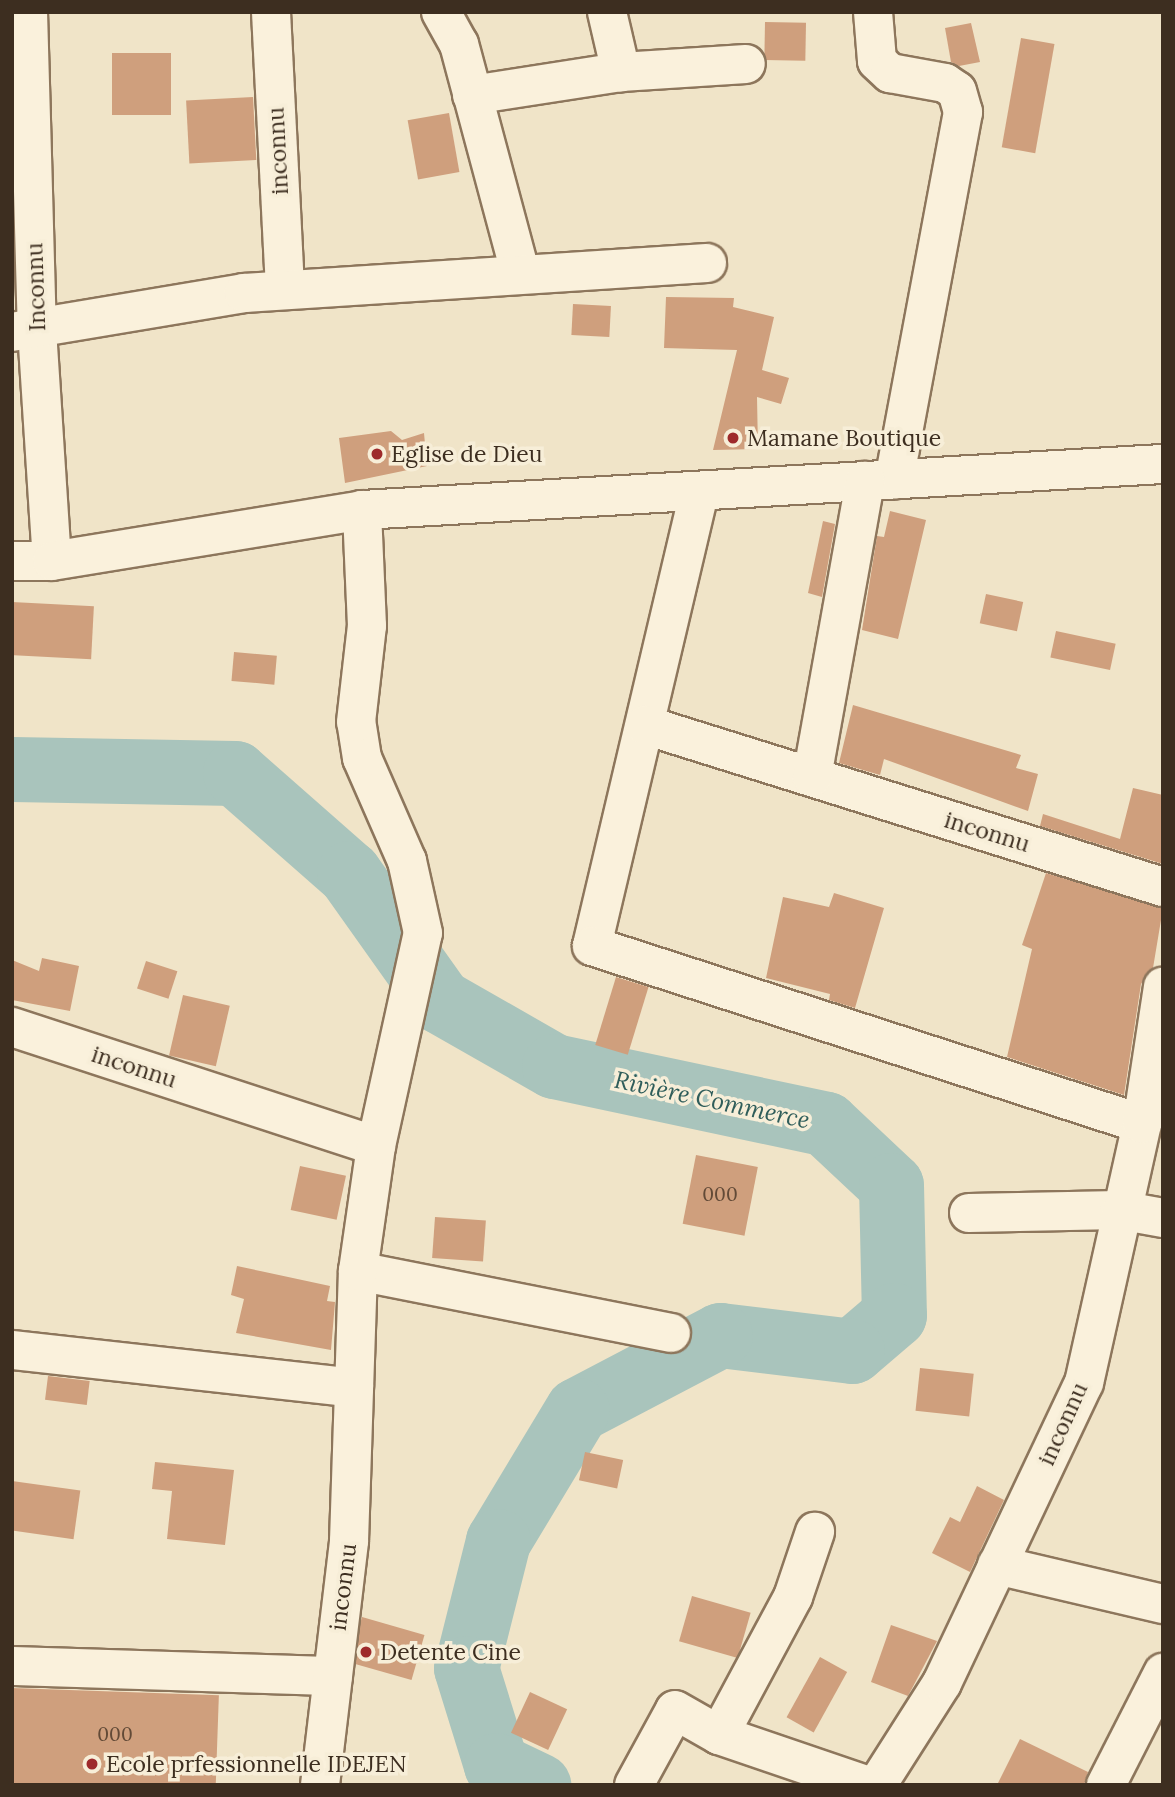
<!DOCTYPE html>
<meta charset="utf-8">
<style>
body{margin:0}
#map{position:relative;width:1175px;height:1797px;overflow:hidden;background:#f0e4c8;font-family:Lora,serif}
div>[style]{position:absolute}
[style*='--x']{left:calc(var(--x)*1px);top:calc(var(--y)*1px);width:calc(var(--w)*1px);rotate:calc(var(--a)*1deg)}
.river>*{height:65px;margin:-32.5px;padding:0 32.5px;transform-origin:32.5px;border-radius:32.5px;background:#a9c4bc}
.building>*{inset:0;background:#cf9f7d;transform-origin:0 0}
.roads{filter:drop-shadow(2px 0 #8d765c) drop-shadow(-2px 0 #8d765c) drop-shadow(0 2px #8d765c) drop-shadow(0 -2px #8d765c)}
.minor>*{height:38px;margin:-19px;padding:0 19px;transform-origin:19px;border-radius:19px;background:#faf1dc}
.dots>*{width:19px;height:19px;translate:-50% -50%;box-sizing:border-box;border:4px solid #f7eed8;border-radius:50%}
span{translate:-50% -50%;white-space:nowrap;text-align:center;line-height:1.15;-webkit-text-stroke:7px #f7eed8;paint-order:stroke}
.number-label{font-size:19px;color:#624a37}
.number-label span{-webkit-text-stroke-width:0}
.street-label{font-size:23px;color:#3d2e20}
.poi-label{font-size:23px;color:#3d2e20}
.left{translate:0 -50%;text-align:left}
.water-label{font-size:24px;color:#2f5d5a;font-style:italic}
.frame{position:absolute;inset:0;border:14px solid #3d2e20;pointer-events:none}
</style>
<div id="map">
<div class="river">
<i style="--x:12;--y:769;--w:223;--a:1"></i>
<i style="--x:235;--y:773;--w:152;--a:41.3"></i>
<i style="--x:349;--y:873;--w:157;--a:54.6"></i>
<i style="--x:440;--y:1001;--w:131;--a:29.7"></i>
<i style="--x:554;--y:1066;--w:278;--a:12"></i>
<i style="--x:826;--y:1124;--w:89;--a:43.2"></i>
<i style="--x:891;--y:1185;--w:130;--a:88.7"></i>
<i style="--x:894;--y:1315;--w:55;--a:139.4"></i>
<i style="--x:852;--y:1351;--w:133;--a:-173.1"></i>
<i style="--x:720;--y:1335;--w:161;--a:152.3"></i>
<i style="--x:577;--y:1410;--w:153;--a:121.1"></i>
<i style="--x:498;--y:1541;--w:131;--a:104.1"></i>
<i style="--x:466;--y:1668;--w:102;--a:72.8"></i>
<i style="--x:496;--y:1765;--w:47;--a:25.5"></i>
</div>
<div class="building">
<i style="left:765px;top:22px;width:41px;height:38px;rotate:1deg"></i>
<i style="clip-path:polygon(971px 23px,980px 62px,959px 66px,951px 62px,945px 28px)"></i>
<i style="left:1021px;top:38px;width:34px;height:111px;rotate:10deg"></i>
<i style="left:171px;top:53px;width:62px;height:59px;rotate:90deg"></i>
<i style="left:253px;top:97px;width:63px;height:67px;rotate:87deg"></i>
<i style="left:449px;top:113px;width:60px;height:42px;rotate:80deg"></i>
<i style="clip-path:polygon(666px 297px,734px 298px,733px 307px,774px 317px,762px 370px,789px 378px,781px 404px,757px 397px,758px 449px,713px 450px,737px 350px,664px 348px)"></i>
<i style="left:573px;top:304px;width:38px;height:31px;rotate:3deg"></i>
<i style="clip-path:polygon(391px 431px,402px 440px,424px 433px,427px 466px,345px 483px,339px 438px)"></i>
<i style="clip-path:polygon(890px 511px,926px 520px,898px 639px,862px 630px,877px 536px,884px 537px)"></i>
<i style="clip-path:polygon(823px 521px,835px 524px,822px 597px,808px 593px)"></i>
<i style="left:986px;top:594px;width:38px;height:30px;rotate:12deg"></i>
<i style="left:12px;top:602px;width:82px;height:53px;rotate:3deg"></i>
<i style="left:1056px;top:631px;width:61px;height:27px;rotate:12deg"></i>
<i style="left:234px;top:652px;width:43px;height:29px;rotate:5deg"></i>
<i style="clip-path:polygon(853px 705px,1021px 755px,1016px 768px,1038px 774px,1028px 811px,884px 759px,880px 775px,839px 763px)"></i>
<i style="clip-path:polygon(1133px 788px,1163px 795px,1163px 864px,1040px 826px,1043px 814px,1120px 839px)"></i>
<i style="clip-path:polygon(1046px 873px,1163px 908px,1153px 968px,1141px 984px,1124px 1095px,1007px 1057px,1032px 949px,1022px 945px)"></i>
<i style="clip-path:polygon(834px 893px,884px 908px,855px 1008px,829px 1000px,830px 994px,766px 978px,783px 897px,829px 907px)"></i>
<i style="clip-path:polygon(42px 958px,79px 966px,70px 1011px,12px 1000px,12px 960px,39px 971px)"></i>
<i style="left:146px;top:961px;width:33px;height:29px;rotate:18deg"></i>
<i style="left:616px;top:977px;width:34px;height:71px;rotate:17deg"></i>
<i style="left:183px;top:995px;width:48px;height:62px;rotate:13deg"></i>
<i style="left:696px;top:1155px;width:63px;height:70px;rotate:11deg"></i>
<i style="left:300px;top:1166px;width:47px;height:45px;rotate:12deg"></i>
<i style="left:435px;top:1217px;width:51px;height:41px;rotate:4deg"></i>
<i style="clip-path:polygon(237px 1266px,330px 1286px,327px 1301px,335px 1302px,331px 1350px,236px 1333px,244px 1299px,231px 1295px)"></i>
<i style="left:920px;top:1368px;width:54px;height:43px;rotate:6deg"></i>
<i style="left:48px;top:1376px;width:42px;height:24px;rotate:7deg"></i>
<i style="left:585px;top:1452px;width:39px;height:29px;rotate:12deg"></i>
<i style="clip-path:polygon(155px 1462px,234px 1470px,225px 1545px,167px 1539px,172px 1491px,152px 1489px)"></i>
<i style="left:12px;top:1481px;width:69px;height:49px;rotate:8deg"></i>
<i style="clip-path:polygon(977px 1486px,1004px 1500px,970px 1572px,932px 1553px,950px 1517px,960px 1522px)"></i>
<i style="left:692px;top:1596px;width:61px;height:47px;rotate:16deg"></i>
<i style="left:362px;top:1617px;width:65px;height:47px;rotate:16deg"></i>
<i style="clip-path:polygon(891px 1625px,937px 1641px,908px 1696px,871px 1682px)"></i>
<i style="left:820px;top:1657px;width:31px;height:69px;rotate:29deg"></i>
<i style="left:12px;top:1688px;width:207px;height:97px;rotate:2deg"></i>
<i style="left:530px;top:1692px;width:41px;height:45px;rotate:25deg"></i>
<i style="clip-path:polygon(1020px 1739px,1088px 1772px,1084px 1785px,997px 1785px)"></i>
</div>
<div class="roads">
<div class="minor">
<i style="--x:28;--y:12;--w:318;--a:88.4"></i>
<i style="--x:37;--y:330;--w:231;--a:86.3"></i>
<i style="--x:271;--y:12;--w:278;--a:87.1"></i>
<i style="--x:441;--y:12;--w:37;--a:61"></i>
<i style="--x:459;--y:44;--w:236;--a:75"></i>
<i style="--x:607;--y:12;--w:62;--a:76.9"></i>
<i style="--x:873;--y:12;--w:49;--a:85.3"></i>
<i style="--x:877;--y:61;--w:18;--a:43"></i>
<i style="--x:890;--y:73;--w:56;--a:10.3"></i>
<i style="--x:945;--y:83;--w:14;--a:34"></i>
<i style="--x:957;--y:91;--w:22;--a:74"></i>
<i style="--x:963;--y:112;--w:374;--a:100.6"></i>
<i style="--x:472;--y:95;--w:151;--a:-8.8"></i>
<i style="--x:621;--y:72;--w:125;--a:-3.7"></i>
<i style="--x:12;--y:332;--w:235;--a:-9.5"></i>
<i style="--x:244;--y:293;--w:464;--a:-3.7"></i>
<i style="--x:699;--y:493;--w:465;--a:103.3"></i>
<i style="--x:592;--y:946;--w:578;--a:17.93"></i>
<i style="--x:12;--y:561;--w:40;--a:0"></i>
<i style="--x:52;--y:561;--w:314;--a:-9.3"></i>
<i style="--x:362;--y:510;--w:802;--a:-3.29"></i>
<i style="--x:645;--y:725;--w:543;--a:17.37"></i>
<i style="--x:812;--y:777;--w:301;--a:-79.8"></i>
<i style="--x:12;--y:1027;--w:383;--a:18.1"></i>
<i style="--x:969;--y:1213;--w:150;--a:-1.1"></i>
<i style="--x:1119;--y:1210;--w:45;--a:10.3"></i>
<i style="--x:358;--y:1271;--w:319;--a:11.2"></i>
<i style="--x:12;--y:1350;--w:344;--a:6.3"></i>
<i style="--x:997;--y:1565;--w:171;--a:13.2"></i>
<i style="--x:12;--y:1666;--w:321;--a:1.8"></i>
<i style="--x:719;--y:1735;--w:155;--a:18.8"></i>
<i style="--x:320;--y:1785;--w:246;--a:-83.2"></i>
<i style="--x:349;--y:1541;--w:270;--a:-88.1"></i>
<i style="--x:358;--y:1271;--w:126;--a:-81.8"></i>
<i style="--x:376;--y:1146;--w:218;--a:-77.6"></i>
<i style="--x:423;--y:933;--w:74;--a:-102.5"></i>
<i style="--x:407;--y:861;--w:112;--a:-113.6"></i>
<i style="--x:362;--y:758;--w:36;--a:-99"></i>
<i style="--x:356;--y:722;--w:97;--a:-83.5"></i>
<i style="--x:367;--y:626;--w:116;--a:-92.5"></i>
<i style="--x:634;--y:1785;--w:85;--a:-61.3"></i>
<i style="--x:675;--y:1710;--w:51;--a:29.6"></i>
<i style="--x:719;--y:1735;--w:157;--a:-61.8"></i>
<i style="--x:793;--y:1597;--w:69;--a:-71.3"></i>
<i style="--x:877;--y:1785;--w:121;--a:-57.5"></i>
<i style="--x:942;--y:1683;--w:332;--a:-64.7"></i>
<i style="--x:1084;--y:1383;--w:265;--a:-77.4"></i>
<i style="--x:1142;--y:1124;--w:139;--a:-81.3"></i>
<i style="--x:1106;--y:1785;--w:126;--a:-63"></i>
</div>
</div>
<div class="dots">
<i style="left:733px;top:438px;background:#9e2a2b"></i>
<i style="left:377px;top:454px;background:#9e2a2b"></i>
<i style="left:366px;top:1652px;background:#9e2a2b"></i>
<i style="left:92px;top:1764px;background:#9e2a2b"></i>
</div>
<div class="number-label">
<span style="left:720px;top:1195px">000</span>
<span style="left:115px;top:1735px">000</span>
</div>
<div class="street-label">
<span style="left:278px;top:151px;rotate:-93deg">inconnu</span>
<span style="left:36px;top:287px;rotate:-92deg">Inconnu</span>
<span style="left:987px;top:832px;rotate:17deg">inconnu</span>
<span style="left:134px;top:1067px;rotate:18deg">inconnu</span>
<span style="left:1063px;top:1424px;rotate:-66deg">inconnu</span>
<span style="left:343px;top:1587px;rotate:-83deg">inconnu</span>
</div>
<div class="poi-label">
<span class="left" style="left:747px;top:438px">Mamane Boutique</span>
<span class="left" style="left:391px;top:454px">Eglise de Dieu</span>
<span class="left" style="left:380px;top:1652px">Detente Cine</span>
<span class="left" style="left:106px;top:1764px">Ecole prfessionnelle IDEJEN</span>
</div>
<div class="water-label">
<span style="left:712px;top:1100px;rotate:12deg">Rivière Commerce</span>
</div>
<div class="frame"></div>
</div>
